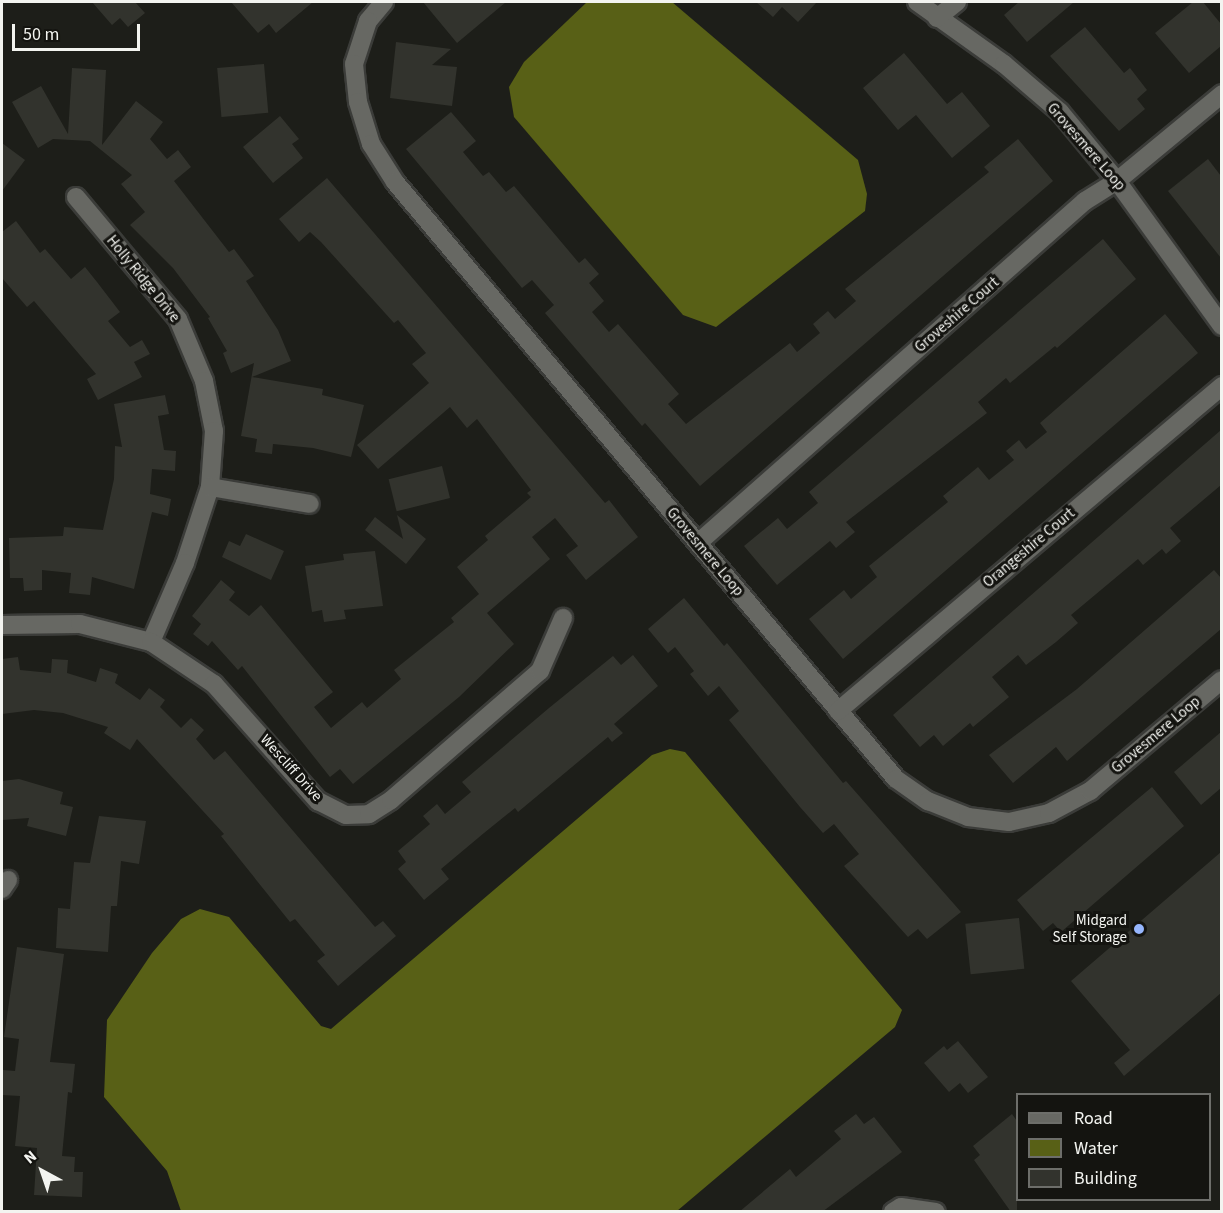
<!DOCTYPE html>
<style>
body{margin:0}
#map{position:relative;width:1223px;height:1213px;overflow:hidden;background:#1d1e19;font-family:"Source Sans 3",sans-serif}
div>[style]{position:absolute}
[style*='--x']{left:calc(var(--x)*1px);top:calc(var(--y)*1px);width:calc(var(--w)*1px);rotate:calc(var(--a)*1deg)}
.water>*{inset:0;background:#586016}
.building>*{inset:0;background:#32332d;transform-origin:0 0}
.roads{filter:drop-shadow(2px 0 #3b3c39) drop-shadow(-2px 0 #3b3c39) drop-shadow(0 2px #3b3c39) drop-shadow(0 -2px #3b3c39)}
.minor>*{height:18px;margin:-9px;padding:0 9px;transform-origin:9px;border-radius:9px;background:#676863}
.dots>*{width:16px;height:16px;translate:-50% -50%;box-sizing:border-box;border:3px solid #141410;border-radius:50%}
span{translate:-50% -50%;white-space:nowrap;text-align:center;line-height:1.15;-webkit-text-stroke:6px #141410;paint-order:stroke}
.street-label{font-size:15px;color:#f3f4f0}
.poi-label{font-size:15px;color:#f3f4f0}
.right{translate:-100% -50%;text-align:right}
.frame{position:absolute;inset:0;border:3px solid #f3f4f0;pointer-events:none}
.legend{position:absolute;left:1016px;top:1093px;width:195px;height:108px;box-sizing:border-box;background:#141410;border:2px solid #6d6e6a;margin:0;padding:8px 10px;list-style:none;font-size:18px;color:#f3f4f0}
.legend li{display:flex;align-items:center;gap:12px;height:30px}
.legend b{width:30px;border:2px solid #6d6e6a}
.north{position:absolute;left:12px;top:1141px;width:60px;height:60px;-webkit-text-stroke:4px #141410;paint-order:stroke;rotate:320deg;font-size:16px;font-weight:700;line-height:24px;text-align:center;color:#f3f4f0}
.north::after{content:'';display:block;margin:auto;width:21px;height:27px;background:#f3f4f0;clip-path:polygon(50% 0,100% 100%,50% 72%,0 100%)}
.scale{position:absolute;left:12px;top:24px;width:128px;height:27px;box-sizing:border-box;border:3px solid #f3f4f0;border-top:0;padding-left:8px;font-size:18px;line-height:21px;white-space:nowrap;color:#f3f4f0;-webkit-text-stroke:4px #141410;paint-order:stroke}
</style>
<div id="map">
<div class="water">
<i style="clip-path:polygon(587px 2px,672px 2px,858px 160px,867px 194px,865px 211px,716px 327px,683px 315px,514px 117px,509px 87px,524px 62px)"></i>
<i style="clip-path:polygon(670px 749px,685px 752px,902px 1010px,895px 1027px,677px 1211px,181px 1211px,167px 1171px,104px 1097px,107px 1020px,152px 953px,181px 919px,200px 909px,229px 917px,321px 1026px,331px 1029px,652px 755px)"></i>
</div>
<div class="building">
<i style="clip-path:polygon(92px 2px,135px 2px,145px 13px,128px 27px,120px 18px,112px 25px)"></i>
<i style="clip-path:polygon(231px 2px,313px 2px,276px 33px,269px 24px,258px 33px)"></i>
<i style="clip-path:polygon(423px 2px,506px 2px,457px 43px)"></i>
<i style="clip-path:polygon(756px 2px,817px 2px,798px 22px,782px 7px,773px 17px)"></i>
<i style="clip-path:polygon(1019px 2px,1074px 2px,1027px 42px,1004px 15px)"></i>
<i style="clip-path:polygon(1193px 2px,1203px 2px,1221px 24px,1221px 46px,1189px 73px,1155px 33px)"></i>
<i style="clip-path:polygon(1085px 27px,1124px 73px,1130px 68px,1147px 90px,1137px 99px,1145px 109px,1119px 131px,1050px 56px)"></i>
<i style="clip-path:polygon(396px 42px,451px 49px,432px 65px,457px 67px,452px 106px,390px 98px)"></i>
<i style="clip-path:polygon(904px 53px,947px 104px,962px 92px,990px 126px,952px 158px,916px 115px,898px 130px,863px 88px)"></i>
<i style="left:264px;top:64px;width:49px;height:47px;rotate:85deg"></i>
<i style="clip-path:polygon(72px 68px,106px 70px,102px 145px,136px 101px,163px 122px,150px 139px,167px 159px,178px 150px,191px 167px,174px 181px,229px 252px,234px 249px,254px 276px,246px 281px,278px 330px,291px 361px,252px 377px,323px 389px,322px 395px,364px 405px,351px 457px,313px 448px,273px 444px,272px 454px,255px 452px,257px 439px,241px 436px,254px 363px,231px 373px,223px 353px,227px 351px,208px 318px,210px 317px,173px 268px,130px 225px,145px 212px,121px 184px,132px 175px,90px 141px,53px 139px,38px 148px,12px 102px,41px 86px,68px 134px)"></i>
<i style="clip-path:polygon(451px 112px,476px 141px,463px 152px,483px 176px,489px 172px,506px 192px,514px 186px,579px 263px,585px 258px,599px 274px,589px 283px,604px 301px,592px 312px,609px 332px,618px 324px,679px 394px,668px 404px,686px 424px,790px 343px,797px 352px,820px 333px,813px 324px,828px 311px,835px 319px,856px 301px,845px 289px,989px 172px,984px 167px,1018px 139px,1053px 181px,700px 486px,645px 423px,642px 426px,545px 313px,554px 305px,532px 280px,522px 288px,406px 149px)"></i>
<i style="clip-path:polygon(280px 116px,299px 139px,292px 144px,303px 158px,273px 183px,243px 147px)"></i>
<i style="clip-path:polygon(2px 143px,25px 160px,2px 191px)"></i>
<i style="clip-path:polygon(1208px 159px,1221px 176px,1221px 258px,1168px 191px)"></i>
<i style="clip-path:polygon(327px 178px,605px 503px,609px 500px,638px 537px,586px 580px,566px 555px,578px 546px,555px 518px,532px 537px,550px 559px,487px 613px,514px 644px,459px 697px,353px 784px,340px 769px,330px 777px,242px 666px,238px 670px,212px 641px,208px 646px,193px 634px,201px 624px,192px 616px,221px 580px,235px 592px,229px 600px,249px 616px,261px 605px,333px 692px,314px 707px,331px 728px,362px 702px,367px 708px,401px 679px,394px 670px,454px 622px,451px 618px,479px 594px,457px 567px,488px 540px,485px 536px,531px 497px,527px 493px,531px 490px,477px 419px,467px 428px,450px 407px,378px 469px,357px 445px,429px 383px,412px 364px,426px 353px,398px 320px,394px 323px,321px 242px,310px 232px,299px 242px,279px 219px)"></i>
<i style="clip-path:polygon(16px 221px,40px 253px,45px 249px,71px 279px,85px 267px,97px 282px,120px 312px,108px 321px,130px 347px,142px 340px,150px 354px,134px 362px,142px 377px,98px 400px,87px 379px,96px 374px,34px 301px,27px 307px,2px 278px,2px 232px)"></i>
<i style="clip-path:polygon(1103px 239px,1136px 279px,1057px 348px,1055px 346px,1010px 383px,1006px 378px,978px 402px,987px 413px,846px 522px,855px 532px,836px 548px,830px 541px,777px 585px,744px 546px,778px 518px,787px 529px,818px 503px,809px 492px)"></i>
<i style="clip-path:polygon(1165px 314px,1198px 353px,843px 659px,809px 619px,844px 590px,851px 599px,877px 577px,869px 566px,948px 502px,943px 496px,978px 467px,989px 480px,1014px 460px,1006px 451px,1019px 440px,1026px 449px,1047px 432px,1040px 423px)"></i>
<i style="clip-path:polygon(165px 395px,169px 414px,158px 416px,164px 450px,176px 451px,175px 471px,152px 469px,150px 494px,171px 499px,168px 516px,152px 512px,134px 589px,92px 577px,90px 595px,69px 593px,71px 573px,42px 570px,42px 590px,24px 591px,23px 578px,10px 578px,9px 538px,63px 536px,64px 527px,103px 530px,114px 479px,115px 446px,122px 447px,114px 404px)"></i>
<i style="clip-path:polygon(1221px 430px,1221px 485px,1170px 528px,1181px 541px,1166px 554px,1162px 549px,1143px 565px,1138px 559px,1071px 615px,1078px 623px,1056px 642px,1026px 665px,1018px 655px,992px 677px,1009px 697px,973px 727px,970px 723px,943px 746px,934px 735px,920px 747px,893px 715px)"></i>
<i style="left:442px;top:466px;width:33px;height:55px;rotate:76deg"></i>
<i style="clip-path:polygon(397px 515px,426px 539px,406px 564px,365px 530px,375px 517px,403px 539px)"></i>
<i style="clip-path:polygon(246px 534px,284px 551px,271px 580px,222px 557px,229px 541px,240px 546px)"></i>
<i style="clip-path:polygon(375px 551px,383px 606px,344px 610px,346px 619px,324px 622px,322px 610px,312px 612px,305px 566px,344px 560px,343px 554px)"></i>
<i style="clip-path:polygon(1214px 570px,1221px 578px,1221px 629px,1067px 761px,1056px 747px,1013px 783px,989px 755px,1077px 689px)"></i>
<i style="clip-path:polygon(684px 598px,724px 646px,727px 643px,843px 783px,846px 781px,961px 912px,927px 939px,918px 929px,908px 937px,844px 866px,859px 854px,834px 824px,823px 833px,800px 807px,729px 720px,739px 711px,719px 686px,708px 696px,690px 674px,694px 671px,675px 647px,668px 653px,648px 629px)"></i>
<i style="clip-path:polygon(633px 655px,658px 686px,614px 724px,623px 733px,612px 742px,608px 737px,518px 812px,515px 808px,484px 833px,441px 869px,449px 879px,424px 900px,398px 869px,406px 862px,398px 851px,430px 824px,423px 816px,437px 804px,445px 814px,471px 792px,462px 782px,549px 708px,613px 656px,621px 665px)"></i>
<i style="clip-path:polygon(18px 657px,20px 670px,51px 673px,52px 659px,68px 660px,67px 673px,96px 682px,100px 668px,118px 674px,115px 683px,140px 700px,149px 688px,165px 700px,160px 707px,181px 728px,191px 718px,204px 730px,196px 739px,214px 760px,225px 751px,375px 927px,383px 921px,396px 936px,338px 986px,317px 961px,325px 955px,295px 919px,290px 922px,221px 836px,224px 834px,137px 739px,130px 750px,104px 733px,108px 727px,63px 713px,34px 710px,2px 714px,2px 659px)"></i>
<i style="clip-path:polygon(1221px 732px,1221px 788px,1201px 805px,1174px 772px)"></i>
<i style="clip-path:polygon(19px 779px,63px 792px,60px 804px,73px 807px,66px 836px,27px 826px,29px 818px,2px 820px,2px 781px)"></i>
<i style="clip-path:polygon(1152px 787px,1184px 826px,1061px 932px,1053px 923px,1043px 931px,1017px 900px)"></i>
<i style="clip-path:polygon(99px 816px,146px 821px,139px 864px,121px 861px,117px 906px,111px 906px,108px 952px,56px 948px,58px 908px,70px 909px,74px 862px,90px 863px)"></i>
<i style="clip-path:polygon(1221px 852px,1221px 993px,1124px 1076px,1114px 1063px,1130px 1050px,1071px 981px)"></i>
<i style="left:1019px;top:918px;width:51px;height:54px;rotate:84deg"></i>
<i style="clip-path:polygon(17px 947px,64px 954px,50px 1062px,75px 1064px,72px 1093px,68px 1092px,62px 1156px,75px 1157px,74px 1172px,83px 1172px,82px 1197px,34px 1195px,37px 1148px,15px 1146px,20px 1096px,2px 1095px,3px 1070px,15px 1071px,19px 1039px,4px 1037px)"></i>
<i style="clip-path:polygon(958px 1041px,988px 1077px,968px 1093px,960px 1083px,949px 1092px,924px 1063px,944px 1046px,947px 1050px)"></i>
<i style="clip-path:polygon(856px 1114px,864px 1124px,874px 1117px,902px 1152px,822px 1212px,739px 1212px,790px 1169px,796px 1177px,841px 1139px,834px 1131px)"></i>
<i style="clip-path:polygon(1012px 1114px,1017px 1121px,1017px 1212px,1011px 1212px,974px 1160px,980px 1155px,973px 1146px)"></i>
</div>
<div class="roads">
<div class="minor">
<i style="--x:384;--y:2;--w:25;--a:130"></i>
<i style="--x:368;--y:21;--w:45;--a:108"></i>
<i style="--x:354;--y:64;--w:38;--a:84"></i>
<i style="--x:358;--y:102;--w:44;--a:72.8"></i>
<i style="--x:371;--y:144;--w:45;--a:57.7"></i>
<i style="--x:395;--y:182;--w:779;--a:50"></i>
<i style="--x:896;--y:779;--w:39;--a:35"></i>
<i style="--x:928;--y:801;--w:43;--a:21.8"></i>
<i style="--x:968;--y:817;--w:41;--a:7"></i>
<i style="--x:1009;--y:822;--w:41;--a:-12.7"></i>
<i style="--x:1049;--y:813;--w:47;--a:-28.2"></i>
<i style="--x:1090;--y:791;--w:172;--a:-40.1"></i>
<i style="--x:917;--y:2;--w:107;--a:35.5"></i>
<i style="--x:1004;--y:64;--w:74;--a:40.6"></i>
<i style="--x:1060;--y:112;--w:89;--a:50.4"></i>
<i style="--x:1117;--y:181;--w:179;--a:54.1"></i>
<i style="--x:937;--y:18;--w:26;--a:-39"></i>
<i style="--x:76;--y:197;--w:159;--a:50.1"></i>
<i style="--x:178;--y:319;--w:67;--a:67.2"></i>
<i style="--x:204;--y:381;--w:51;--a:78.7"></i>
<i style="--x:214;--y:431;--w:56;--a:94.1"></i>
<i style="--x:210;--y:487;--w:80;--a:108.2"></i>
<i style="--x:185;--y:563;--w:86;--a:113.3"></i>
<i style="--x:210;--y:487;--w:101;--a:9.6"></i>
<i style="--x:698;--y:543;--w:516;--a:-41.47"></i>
<i style="--x:1085;--y:201;--w:38;--a:-32"></i>
<i style="--x:1117;--y:181;--w:136;--a:-39.6"></i>
<i style="--x:2;--y:625;--w:78;--a:-0.7"></i>
<i style="--x:80;--y:624;--w:73;--a:14.2"></i>
<i style="--x:151;--y:642;--w:76;--a:33.7"></i>
<i style="--x:214;--y:684;--w:157;--a:48.4"></i>
<i style="--x:318;--y:801;--w:31;--a:27"></i>
<i style="--x:346;--y:815;--w:23;--a:-2"></i>
<i style="--x:369;--y:814;--w:26;--a:-32"></i>
<i style="--x:391;--y:800;--w:197;--a:-40.9"></i>
<i style="--x:540;--y:671;--w:58;--a:-66.5"></i>
<i style="--x:838;--y:711;--w:503;--a:-40.24"></i>
<i style="--x:2;--y:889;--w:11;--a:-56"></i>
<i style="--x:893;--y:1212;--w:9;--a:-32"></i>
<i style="--x:901;--y:1207;--w:35;--a:8"></i>
</div>
</div>
<div class="dots">
<i style="left:1139px;top:929px;background:#96b6fd"></i>
</div>
<div class="street-label">
<span style="left:1086px;top:147px;rotate:49deg">Grovesmere Loop</span>
<span style="left:143px;top:279px;rotate:51deg">Holly Ridge Drive</span>
<span style="left:957px;top:315px;rotate:-41deg">Groveshire Court</span>
<span style="left:1029px;top:548px;rotate:-40deg">Orangeshire Court</span>
<span style="left:705px;top:552px;rotate:50deg">Grovesmere Loop</span>
<span style="left:1156px;top:735px;rotate:-40deg">Grovesmere Loop</span>
<span style="left:291px;top:768px;rotate:48deg">Wescliff Drive</span>
</div>
<div class="poi-label">
<span class="right" style="left:1127px;top:929px">Midgard<br>Self Storage</span>
</div>
<div class="frame"></div>
<ul class="legend">
<li><b style="height:8px;background:#676863"></b>Road</li>
<li><b style="height:16px;background:#586016"></b>Water</li>
<li><b style="height:16px;background:#32332d"></b>Building</li>
</ul>
<div class="north">N</div>
<div class="scale">50 m</div>
</div>
